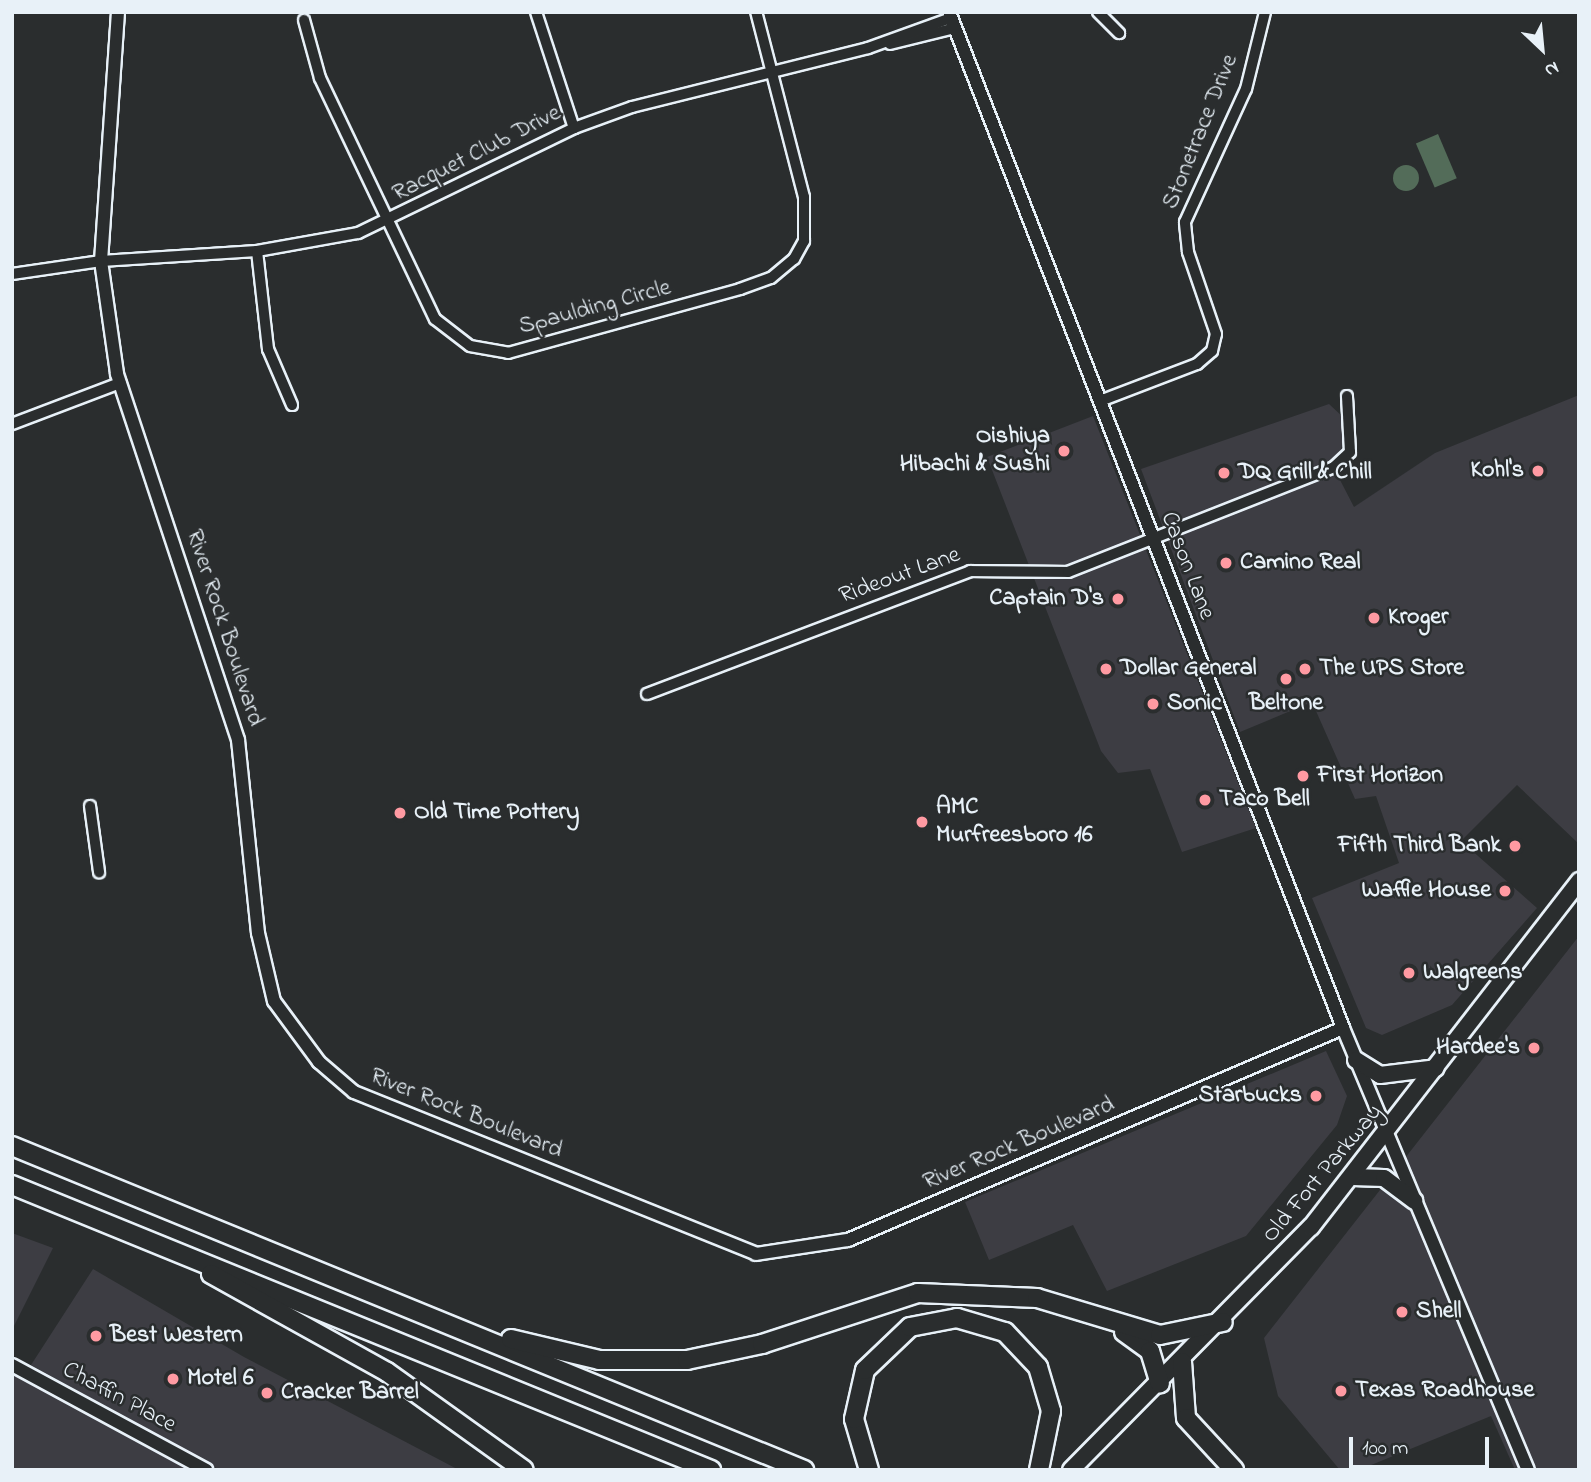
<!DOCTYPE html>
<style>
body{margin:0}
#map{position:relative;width:1591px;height:1482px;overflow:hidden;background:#2a2d2e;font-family:"Indie Flower",sans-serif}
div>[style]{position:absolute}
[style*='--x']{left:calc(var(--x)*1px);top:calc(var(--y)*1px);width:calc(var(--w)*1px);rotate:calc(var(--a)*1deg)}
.built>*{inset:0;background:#3d3d43}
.green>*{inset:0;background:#536c59;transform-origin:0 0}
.round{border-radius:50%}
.roads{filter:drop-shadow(2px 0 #e8f1f8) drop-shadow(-2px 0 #e8f1f8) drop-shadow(0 2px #e8f1f8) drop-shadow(0 -2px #e8f1f8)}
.minor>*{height:10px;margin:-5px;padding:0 5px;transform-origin:5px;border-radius:5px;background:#2a2d2e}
.tertiary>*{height:12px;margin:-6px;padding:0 6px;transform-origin:6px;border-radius:6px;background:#2a2d2e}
.primary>*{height:16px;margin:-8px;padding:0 8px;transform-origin:8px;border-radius:8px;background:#2a2d2e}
.motorway>*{height:18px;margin:-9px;padding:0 9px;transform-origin:9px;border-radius:9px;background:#2a2d2e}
.dots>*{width:19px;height:19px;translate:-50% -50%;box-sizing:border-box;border:4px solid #2a2d2e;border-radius:50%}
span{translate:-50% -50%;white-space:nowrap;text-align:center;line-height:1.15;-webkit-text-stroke:5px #2a2d2e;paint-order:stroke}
.street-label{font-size:24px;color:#e8f1f8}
.poi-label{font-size:24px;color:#e8f1f8;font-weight:700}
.right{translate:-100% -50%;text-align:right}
.left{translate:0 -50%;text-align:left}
.frame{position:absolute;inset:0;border:14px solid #e8f1f8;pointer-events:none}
.north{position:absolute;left:1507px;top:14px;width:70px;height:70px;-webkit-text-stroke:5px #2a2d2e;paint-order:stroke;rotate:154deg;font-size:19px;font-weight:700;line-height:28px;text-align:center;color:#e8f1f8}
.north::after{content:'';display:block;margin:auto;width:24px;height:32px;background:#e8f1f8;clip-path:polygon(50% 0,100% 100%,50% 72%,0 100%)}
.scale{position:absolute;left:1349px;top:1437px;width:140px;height:32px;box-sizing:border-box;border:4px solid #e8f1f8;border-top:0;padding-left:9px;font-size:21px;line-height:24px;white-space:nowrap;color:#e8f1f8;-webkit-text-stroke:5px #2a2d2e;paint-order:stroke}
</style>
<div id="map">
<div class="built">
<i style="clip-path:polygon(1579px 395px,1579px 844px,1517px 785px,1461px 841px,1537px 908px,1452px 1005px,1382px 1035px,1366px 1028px,1312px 898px,1399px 863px,1376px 796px,1355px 799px,1312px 702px,1240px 732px,1141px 469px,1329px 404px,1344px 418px,1339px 478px,1354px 507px,1435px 453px)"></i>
<i style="clip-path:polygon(1093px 416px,1256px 828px,1182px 852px,1150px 769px,1118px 773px,1101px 751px,987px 457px)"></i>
<i style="clip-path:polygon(1579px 936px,1579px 1470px,1515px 1470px,1491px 1416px,1359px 1470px,1340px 1470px,1278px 1396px,1264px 1338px)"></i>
<i style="clip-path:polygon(1326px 1051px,1347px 1096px,1337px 1125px,1246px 1236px,1107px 1291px,1073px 1225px,989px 1260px,965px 1202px)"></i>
<i style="clip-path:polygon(12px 1233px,53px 1248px,12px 1330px)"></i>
<i style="clip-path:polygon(93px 1269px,244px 1357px,459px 1470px,220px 1470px,31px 1365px)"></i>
<i style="clip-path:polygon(12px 1373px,135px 1439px,188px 1470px,12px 1470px)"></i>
</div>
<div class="green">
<i style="left:1438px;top:134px;width:48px;height:24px;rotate:67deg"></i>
<i class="round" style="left:1393px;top:165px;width:26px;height:26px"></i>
</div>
<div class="roads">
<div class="minor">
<i style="--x:536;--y:12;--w:122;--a:71.9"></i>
<i style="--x:1098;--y:12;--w:30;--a:45"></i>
<i style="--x:304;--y:20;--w:60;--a:74.6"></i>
<i style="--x:320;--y:78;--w:267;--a:64.5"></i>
<i style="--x:435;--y:319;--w:44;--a:37.6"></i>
<i style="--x:470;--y:346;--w:39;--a:10"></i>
<i style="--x:508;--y:353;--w:241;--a:-15.4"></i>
<i style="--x:740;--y:289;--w:33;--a:-20"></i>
<i style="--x:771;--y:278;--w:30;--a:-40"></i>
<i style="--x:794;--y:259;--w:21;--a:-61"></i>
<i style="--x:804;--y:241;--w:44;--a:-90"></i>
<i style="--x:804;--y:197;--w:191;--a:-104.5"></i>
<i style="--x:890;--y:44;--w:67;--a:-13.8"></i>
<i style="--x:257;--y:251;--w:99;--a:83.6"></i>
<i style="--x:268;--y:349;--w:61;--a:66.8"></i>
<i style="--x:12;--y:274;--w:90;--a:-8.3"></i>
<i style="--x:101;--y:261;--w:156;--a:-3.7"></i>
<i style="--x:257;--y:251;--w:103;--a:-10.1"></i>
<i style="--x:358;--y:233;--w:240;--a:-25.9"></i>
<i style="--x:574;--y:128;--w:62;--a:-19.9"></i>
<i style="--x:632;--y:107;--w:243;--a:-14"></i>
<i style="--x:868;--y:48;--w:88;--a:-19.9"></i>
<i style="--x:1100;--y:401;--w:104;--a:-20.9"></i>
<i style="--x:1197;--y:364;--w:20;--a:-41"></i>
<i style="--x:1212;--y:351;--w:17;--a:-77"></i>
<i style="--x:1216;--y:334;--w:87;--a:-108.9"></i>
<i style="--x:1188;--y:252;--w:30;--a:-96"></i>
<i style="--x:1185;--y:222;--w:146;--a:-65.4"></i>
<i style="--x:1246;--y:89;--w:79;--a:-76.1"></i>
<i style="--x:12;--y:424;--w:116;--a:-20.8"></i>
<i style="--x:647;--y:694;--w:346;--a:-20.8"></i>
<i style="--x:970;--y:571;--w:98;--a:0.6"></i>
<i style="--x:1068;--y:572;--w:286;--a:-21.5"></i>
<i style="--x:1334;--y:467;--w:22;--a:-43"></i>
<i style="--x:1350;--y:452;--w:56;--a:-93.1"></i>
<i style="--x:90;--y:806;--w:67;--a:82.2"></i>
</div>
<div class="tertiary">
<i style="--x:118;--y:12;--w:250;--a:93.9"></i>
<i style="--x:101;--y:261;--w:114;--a:81.9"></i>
<i style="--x:117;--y:374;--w:385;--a:71.7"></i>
<i style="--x:238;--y:740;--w:194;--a:84.1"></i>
<i style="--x:258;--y:933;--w:70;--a:76.8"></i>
<i style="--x:274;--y:1001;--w:76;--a:53.6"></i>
<i style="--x:319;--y:1062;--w:46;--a:40.6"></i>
<i style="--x:354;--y:1092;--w:433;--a:21.9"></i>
<i style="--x:756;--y:1254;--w:93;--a:-8.7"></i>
<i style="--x:848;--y:1240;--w:538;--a:-23.18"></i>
<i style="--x:949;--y:12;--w:1090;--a:68.8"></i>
<i style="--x:1343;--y:1028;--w:479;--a:67.3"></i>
<i style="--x:12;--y:1365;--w:221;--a:28.4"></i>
</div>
<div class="primary">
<i style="--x:1356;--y:1060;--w:28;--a:32"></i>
<i style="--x:1380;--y:1075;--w:56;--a:-7.1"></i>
<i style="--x:1353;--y:1177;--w:31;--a:2"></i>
<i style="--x:1384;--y:1178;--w:38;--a:37"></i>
<i style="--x:1071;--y:1470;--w:342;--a:-45.4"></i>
<i style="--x:1311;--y:1227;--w:438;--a:-52.2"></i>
</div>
<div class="motorway">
<i style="--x:12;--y:1146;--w:856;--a:22.25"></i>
<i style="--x:12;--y:1185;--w:755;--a:22.18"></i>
<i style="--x:211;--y:1274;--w:201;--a:29.1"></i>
<i style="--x:387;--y:1372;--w:168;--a:35.6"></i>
<i style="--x:1124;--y:1332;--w:32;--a:36"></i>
<i style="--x:1150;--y:1351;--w:34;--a:73"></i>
<i style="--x:511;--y:1339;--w:90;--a:13.4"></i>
<i style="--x:599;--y:1360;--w:88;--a:0"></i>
<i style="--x:687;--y:1360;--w:77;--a:-12"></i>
<i style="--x:762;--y:1344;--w:164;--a:-18.1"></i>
<i style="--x:918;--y:1293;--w:119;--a:2.4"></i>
<i style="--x:1037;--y:1298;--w:128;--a:16.7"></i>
<i style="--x:1160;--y:1335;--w:64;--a:-11.7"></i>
<i style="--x:1182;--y:1362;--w:56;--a:85.9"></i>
<i style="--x:1186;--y:1418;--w:71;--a:47.3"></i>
<i style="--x:869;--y:1470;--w:53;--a:-106.4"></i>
<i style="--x:854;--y:1419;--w:50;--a:-77.3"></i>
<i style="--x:865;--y:1370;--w:62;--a:-43.7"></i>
<i style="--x:910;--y:1327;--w:48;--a:-10.8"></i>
<i style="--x:957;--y:1318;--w:50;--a:16.3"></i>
<i style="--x:1005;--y:1332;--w:48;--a:46.7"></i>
<i style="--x:1038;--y:1367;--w:46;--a:73.5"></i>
<i style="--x:1051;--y:1411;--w:60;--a:101.5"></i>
</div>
</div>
<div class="dots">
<i style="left:1064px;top:451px;background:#ff9aa2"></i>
<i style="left:1538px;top:471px;background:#ff9aa2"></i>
<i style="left:1224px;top:473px;background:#ff9aa2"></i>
<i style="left:1226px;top:563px;background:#ff9aa2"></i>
<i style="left:1118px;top:599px;background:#ff9aa2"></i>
<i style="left:1374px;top:618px;background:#ff9aa2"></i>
<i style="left:1106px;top:669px;background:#ff9aa2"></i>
<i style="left:1305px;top:669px;background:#ff9aa2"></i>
<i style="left:1286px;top:679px;background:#ff9aa2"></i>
<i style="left:1153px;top:704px;background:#ff9aa2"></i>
<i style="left:1303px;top:776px;background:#ff9aa2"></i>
<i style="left:1205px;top:800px;background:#ff9aa2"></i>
<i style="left:400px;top:813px;background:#ff9aa2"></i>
<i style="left:922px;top:822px;background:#ff9aa2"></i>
<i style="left:1515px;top:846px;background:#ff9aa2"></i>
<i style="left:1505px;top:891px;background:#ff9aa2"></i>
<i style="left:1409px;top:973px;background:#ff9aa2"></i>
<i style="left:1534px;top:1048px;background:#ff9aa2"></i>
<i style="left:1316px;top:1096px;background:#ff9aa2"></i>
<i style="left:1402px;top:1312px;background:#ff9aa2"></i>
<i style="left:96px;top:1336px;background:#ff9aa2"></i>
<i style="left:173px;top:1379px;background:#ff9aa2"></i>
<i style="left:1341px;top:1391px;background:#ff9aa2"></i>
<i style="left:267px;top:1393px;background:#ff9aa2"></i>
</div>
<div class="street-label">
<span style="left:1201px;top:132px;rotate:-68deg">Stonetrace Drive</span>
<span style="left:477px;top:154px;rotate:-27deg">Racquet Club Drive</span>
<span style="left:595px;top:308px;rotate:-15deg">Spaulding Circle</span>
<span style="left:1187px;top:566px;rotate:69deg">Cason Lane</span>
<span style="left:900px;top:576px;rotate:-20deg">Rideout Lane</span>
<span style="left:224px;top:628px;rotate:72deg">River Rock Boulevard</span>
<span style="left:466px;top:1114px;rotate:22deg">River Rock Boulevard</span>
<span style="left:1019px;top:1144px;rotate:-23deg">River Rock Boulevard</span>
<span style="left:1323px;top:1174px;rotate:-50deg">Old Fort Parkway</span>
<span style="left:119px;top:1398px;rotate:28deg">Chaffin Place</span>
</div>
<div class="poi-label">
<span class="right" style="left:1050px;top:451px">Oishiya<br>Hibachi &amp; Sushi</span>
<span class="right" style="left:1524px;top:471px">Kohl's</span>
<span class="left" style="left:1238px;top:473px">DQ Grill &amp; Chill</span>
<span class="left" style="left:1240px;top:563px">Camino Real</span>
<span class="right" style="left:1104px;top:599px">Captain D's</span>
<span class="left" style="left:1388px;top:618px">Kroger</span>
<span class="left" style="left:1120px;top:669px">Dollar General</span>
<span class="left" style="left:1319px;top:669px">The UPS Store</span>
<span class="left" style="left:1167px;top:704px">Sonic</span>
<span style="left:1286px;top:704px">Beltone</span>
<span class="left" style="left:1317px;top:776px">First Horizon</span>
<span class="left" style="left:1219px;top:800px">Taco Bell</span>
<span class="left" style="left:936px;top:822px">AMC<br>Murfreesboro 16</span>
<span class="left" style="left:414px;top:813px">Old Time Pottery</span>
<span class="right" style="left:1501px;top:846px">Fifth Third Bank</span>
<span class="right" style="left:1491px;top:891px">Waffle House</span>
<span class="left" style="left:1423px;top:973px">Walgreens</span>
<span class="right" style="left:1520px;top:1048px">Hardee's</span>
<span class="right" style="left:1302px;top:1096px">Starbucks</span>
<span class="left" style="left:1416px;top:1312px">Shell</span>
<span class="left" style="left:110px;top:1336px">Best Western</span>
<span class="left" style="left:187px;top:1379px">Motel 6</span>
<span class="left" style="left:1355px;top:1391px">Texas Roadhouse</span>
<span class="left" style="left:281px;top:1393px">Cracker Barrel</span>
</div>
<div class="frame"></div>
<div class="north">N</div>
<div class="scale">100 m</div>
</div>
